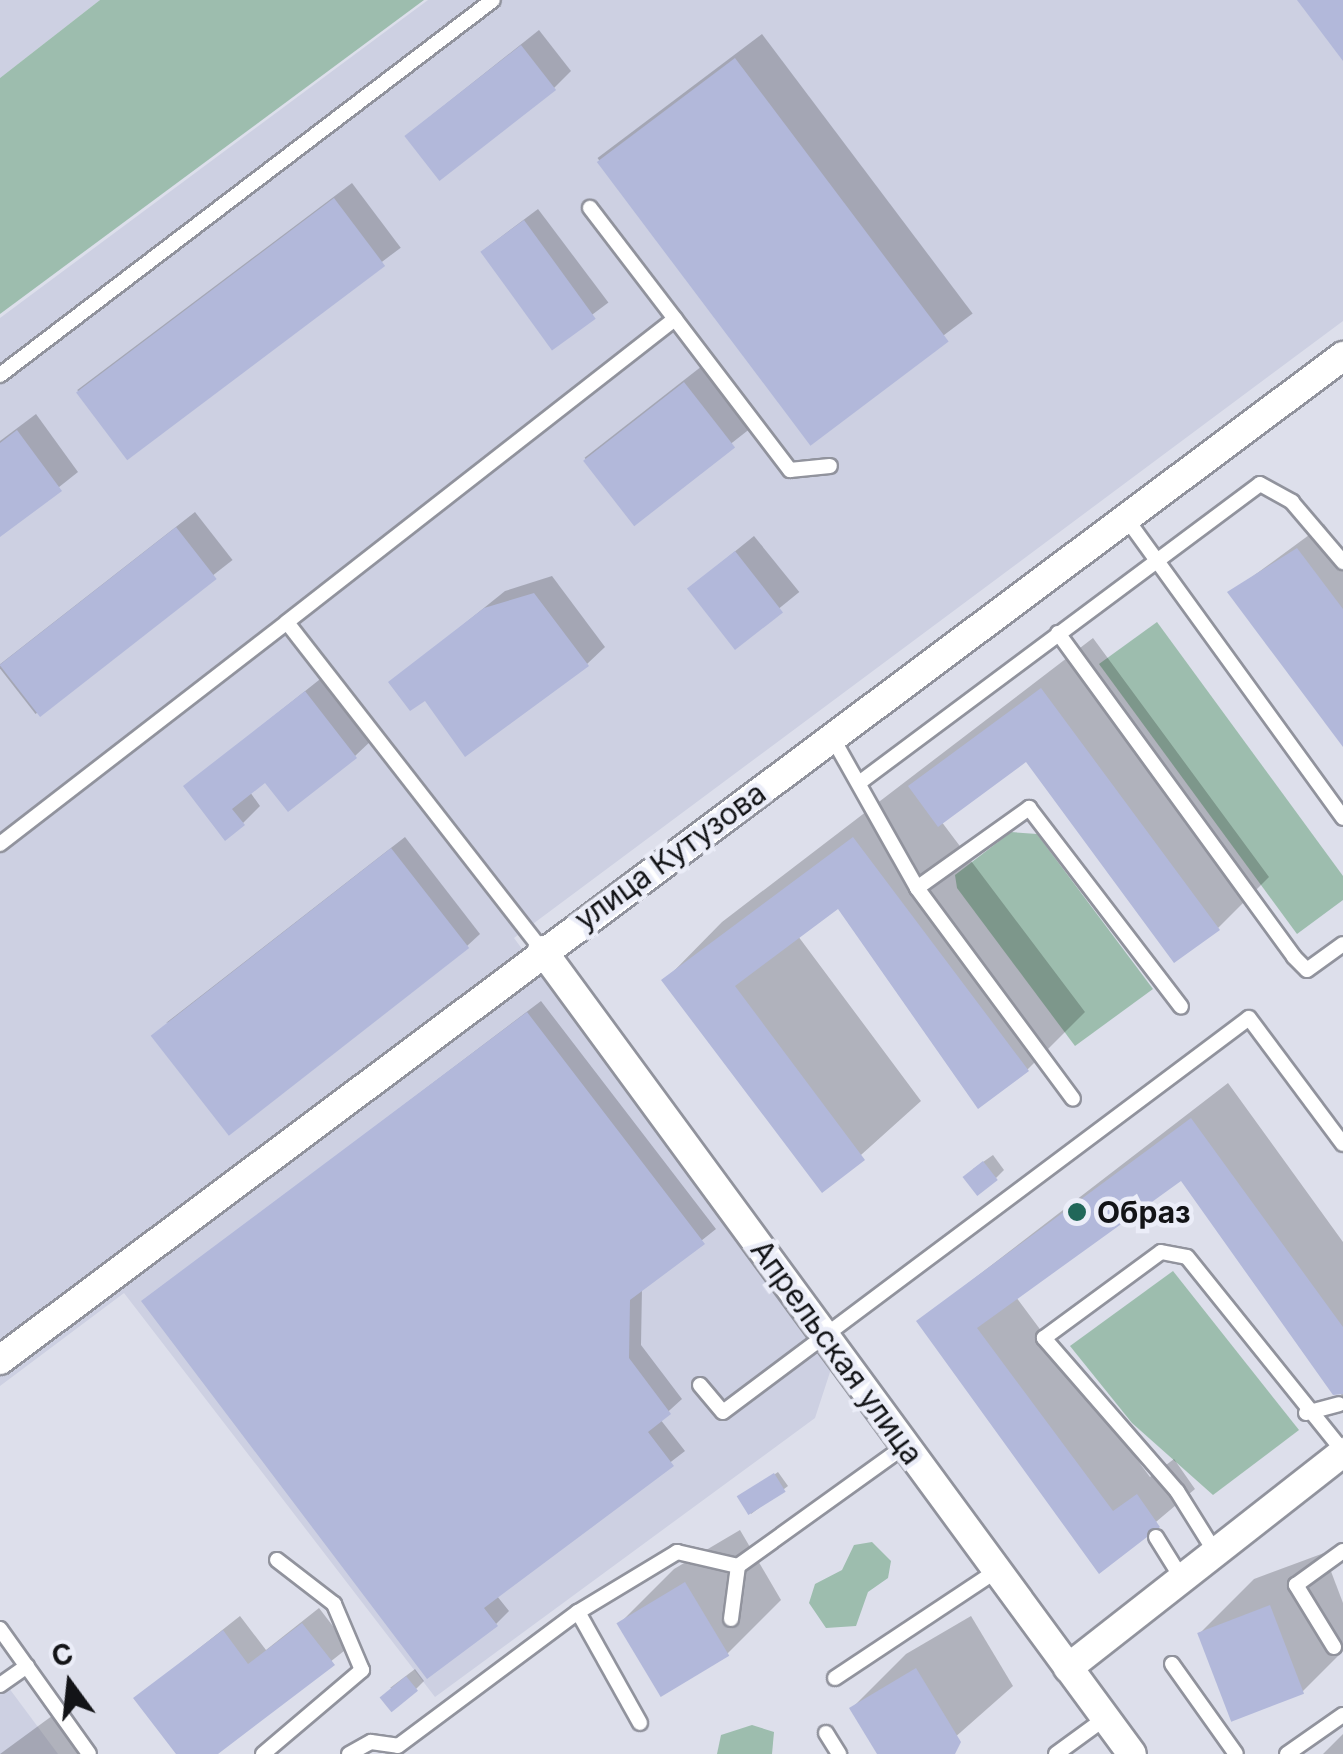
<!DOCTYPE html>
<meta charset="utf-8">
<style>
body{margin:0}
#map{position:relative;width:1343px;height:1754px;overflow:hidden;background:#dddfeb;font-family:Inter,sans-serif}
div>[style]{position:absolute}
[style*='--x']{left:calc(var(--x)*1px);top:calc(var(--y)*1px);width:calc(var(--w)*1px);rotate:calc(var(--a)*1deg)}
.built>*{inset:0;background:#cdd0e2}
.green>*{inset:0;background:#9dbdae}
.shadow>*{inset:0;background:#0003;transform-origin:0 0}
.building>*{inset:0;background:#b2b8da;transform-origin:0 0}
.roads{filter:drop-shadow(2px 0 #91939d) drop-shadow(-2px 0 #91939d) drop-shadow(0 2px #91939d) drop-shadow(0 -2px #91939d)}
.service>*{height:14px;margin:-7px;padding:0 7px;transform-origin:7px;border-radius:7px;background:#fff}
.minor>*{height:28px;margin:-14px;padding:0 14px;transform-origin:14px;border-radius:14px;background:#fff}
.dots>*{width:28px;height:28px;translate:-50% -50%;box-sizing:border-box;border:5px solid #ebedf8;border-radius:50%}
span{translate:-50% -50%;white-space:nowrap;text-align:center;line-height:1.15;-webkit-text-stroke:9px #ebedf8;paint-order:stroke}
.street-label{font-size:30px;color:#131417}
.poi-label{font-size:30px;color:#131417;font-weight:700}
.left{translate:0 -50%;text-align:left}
.north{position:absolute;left:20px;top:1634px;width:100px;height:100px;-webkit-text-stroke:8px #ebedf8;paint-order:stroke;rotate:345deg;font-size:28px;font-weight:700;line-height:40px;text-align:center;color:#131417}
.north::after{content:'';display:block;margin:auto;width:35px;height:45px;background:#131417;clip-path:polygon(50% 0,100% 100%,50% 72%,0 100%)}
</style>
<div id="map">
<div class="built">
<i style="clip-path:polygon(0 0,100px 0,0 78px)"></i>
<i style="clip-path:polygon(428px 0,1343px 0,1343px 321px,514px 938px,831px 1369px,815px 1418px,435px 1697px,124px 1293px,0 1386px,0 318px)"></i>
<i style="clip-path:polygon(0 1676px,58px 1754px,0 1754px)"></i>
</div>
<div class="green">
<i style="clip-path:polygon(100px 0,424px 0,0 314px,0 78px)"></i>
<i style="clip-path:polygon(1157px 622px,1343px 876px,1343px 900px,1297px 934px,1099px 664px)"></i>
<i style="clip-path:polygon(1011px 832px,1037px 834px,1153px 989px,1075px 1046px,957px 888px,955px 875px)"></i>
<i style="clip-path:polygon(1173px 1271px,1299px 1430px,1213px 1495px,1132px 1423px,1070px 1346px)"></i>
<i style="clip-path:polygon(872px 1542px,891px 1561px,888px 1578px,868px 1592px,856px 1626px,826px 1628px,809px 1603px,815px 1584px,842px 1570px,854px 1545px)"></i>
<i style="clip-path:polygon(752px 1725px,774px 1732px,772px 1754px,717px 1754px,721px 1735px)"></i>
</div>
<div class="shadow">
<i style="clip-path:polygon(539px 30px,571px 71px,554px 88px,407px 135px)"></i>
<i style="left:762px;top:34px;width:350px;height:206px;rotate:53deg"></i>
<i style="left:352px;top:183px;width:81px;height:344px;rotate:53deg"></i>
<i style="left:538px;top:209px;width:117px;height:68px;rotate:53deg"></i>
<i style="left:702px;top:366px;width:79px;height:149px;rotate:52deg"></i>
<i style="clip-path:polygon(36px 414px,78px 472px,0 534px,0 441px)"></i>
<i style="left:195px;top:512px;width:61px;height:250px;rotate:52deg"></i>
<i style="clip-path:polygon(1324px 524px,1343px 550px,1343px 743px,1230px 593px)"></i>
<i style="left:754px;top:536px;width:72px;height:83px;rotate:51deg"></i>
<i style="clip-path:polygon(552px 576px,605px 647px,587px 664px,425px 697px,392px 682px,505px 591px)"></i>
<i style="clip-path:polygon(1093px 638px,1269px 877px,1218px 928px,1026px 759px,941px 821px,1085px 1012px,1027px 1070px,838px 906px,798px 936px,921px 1101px,822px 1190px,665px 980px,722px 922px)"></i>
<i style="clip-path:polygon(324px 676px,373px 739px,355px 756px,266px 780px,250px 792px,260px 806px,243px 823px,186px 786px)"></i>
<i style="clip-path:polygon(405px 837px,480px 934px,467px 946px,166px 1023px)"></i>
<i style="clip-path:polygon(541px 1001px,716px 1229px,642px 1288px,641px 1345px,682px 1399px,660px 1419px,685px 1451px,497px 1596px,509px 1611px,496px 1624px,145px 1301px)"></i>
<i style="clip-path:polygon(1228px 1083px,1343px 1242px,1343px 1397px,1181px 1178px,1016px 1297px,1150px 1477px,1174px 1459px,1195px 1489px,1099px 1570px,919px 1321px)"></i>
<i style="clip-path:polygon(993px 1155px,1004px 1170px,996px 1178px,973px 1169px)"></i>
<i style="clip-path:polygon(778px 1472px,788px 1486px,751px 1514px,744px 1496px)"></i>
<i style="clip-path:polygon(740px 1530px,781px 1600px,727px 1654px,620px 1623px,674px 1569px)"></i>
<i style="clip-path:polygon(1324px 1553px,1343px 1603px,1343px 1651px,1302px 1692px,1200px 1633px,1254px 1579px)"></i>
<i style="clip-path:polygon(319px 1608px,349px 1647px,214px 1754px,179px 1754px,136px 1698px,240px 1616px,266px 1650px)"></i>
<i style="clip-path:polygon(971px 1616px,1013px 1686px,936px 1754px,880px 1754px,852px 1708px,906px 1654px)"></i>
<i style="clip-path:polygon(415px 1669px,424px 1681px,416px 1689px,390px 1688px)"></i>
<i style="clip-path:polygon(56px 1713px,82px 1748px,77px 1754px,0 1754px)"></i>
<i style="clip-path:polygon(1343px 1734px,1343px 1754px,1323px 1754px)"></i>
</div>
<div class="building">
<i style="clip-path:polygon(1297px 0,1343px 0,1343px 61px)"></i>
<i style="left:521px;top:45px;width:57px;height:148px;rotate:52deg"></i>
<i style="left:735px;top:58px;width:355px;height:173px;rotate:53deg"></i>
<i style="left:334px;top:198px;width:85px;height:323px;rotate:53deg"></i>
<i style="left:524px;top:220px;width:122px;height:54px;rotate:54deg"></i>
<i style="left:684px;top:382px;width:83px;height:128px;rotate:52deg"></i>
<i style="clip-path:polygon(17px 430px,62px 491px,0 537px,0 443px)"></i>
<i style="left:176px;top:527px;width:66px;height:224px;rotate:52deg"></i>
<i style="clip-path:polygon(1297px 548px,1343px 609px,1343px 747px,1227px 592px)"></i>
<i style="left:735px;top:551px;width:78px;height:61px;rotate:52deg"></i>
<i style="clip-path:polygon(534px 593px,589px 666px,465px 757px,425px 701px,410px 711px,388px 682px,484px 608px)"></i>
<i style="clip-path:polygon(1041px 688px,1220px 930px,1174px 963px,1026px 762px,938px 827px,908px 786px)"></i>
<i style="clip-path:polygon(305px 691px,357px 758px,288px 812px,265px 783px,232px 809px,245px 825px,225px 841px,183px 786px)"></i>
<i style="clip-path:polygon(853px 837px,1029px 1071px,978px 1109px,838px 909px,735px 986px,865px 1160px,822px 1193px,661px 980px)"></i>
<i style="left:391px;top:848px;width:127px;height:305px;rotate:52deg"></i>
<i style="clip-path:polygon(527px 1012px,705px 1244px,630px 1300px,629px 1358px,671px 1414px,648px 1432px,674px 1466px,484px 1608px,498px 1626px,427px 1679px,141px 1301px)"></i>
<i style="clip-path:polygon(1191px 1118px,1343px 1327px,1343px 1394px,1333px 1395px,1181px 1181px,977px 1328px,1113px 1511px,1137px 1494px,1160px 1527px,1099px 1574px,916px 1321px)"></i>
<i style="left:983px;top:1161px;width:24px;height:26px;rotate:52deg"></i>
<i style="left:774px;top:1473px;width:22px;height:44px;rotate:58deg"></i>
<i style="left:685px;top:1582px;width:86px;height:80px;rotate:59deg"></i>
<i style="left:1270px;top:1605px;width:95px;height:78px;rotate:69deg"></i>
<i style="clip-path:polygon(302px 1623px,335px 1665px,218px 1754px,176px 1754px,133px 1698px,223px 1630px,248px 1664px)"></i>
<i style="clip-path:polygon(916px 1668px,961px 1742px,955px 1754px,877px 1754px,849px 1708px)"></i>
<i style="left:406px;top:1676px;width:19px;height:34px;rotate:51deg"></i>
</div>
<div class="roads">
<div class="service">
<i style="--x:675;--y:319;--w:190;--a:52.7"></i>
<i style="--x:790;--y:470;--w:40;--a:-5.7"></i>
<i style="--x:0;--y:375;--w:619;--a:-37.26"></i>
<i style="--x:1126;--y:518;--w:370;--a:54.1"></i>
<i style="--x:1058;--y:633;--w:401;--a:53.9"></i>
<i style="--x:1294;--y:957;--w:18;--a:45"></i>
<i style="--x:1307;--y:970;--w:44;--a:-35.8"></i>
<i style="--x:832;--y:737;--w:173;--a:60.6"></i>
<i style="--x:917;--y:888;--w:262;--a:53.5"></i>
<i style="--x:863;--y:780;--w:495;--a:-36.7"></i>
<i style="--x:1260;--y:484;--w:37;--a:29"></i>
<i style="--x:1292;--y:502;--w:79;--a:49.6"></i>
<i style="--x:0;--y:844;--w:363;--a:-37.7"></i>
<i style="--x:917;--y:888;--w:138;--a:-35.5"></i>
<i style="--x:1029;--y:808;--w:250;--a:52.6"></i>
<i style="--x:542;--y:950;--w:415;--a:-127.9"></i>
<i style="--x:287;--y:622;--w:492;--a:-38"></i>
<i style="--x:675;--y:319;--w:140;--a:-127.4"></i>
<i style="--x:700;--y:1385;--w:35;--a:50"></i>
<i style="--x:723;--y:1412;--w:657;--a:-36.84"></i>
<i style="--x:1249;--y:1018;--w:157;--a:53.3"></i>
<i style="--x:1306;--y:1413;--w:34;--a:-15"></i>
<i style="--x:1156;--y:1537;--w:53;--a:58.1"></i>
<i style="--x:1212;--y:1547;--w:66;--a:-122"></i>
<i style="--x:1177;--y:1491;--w:203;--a:-131"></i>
<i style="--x:1044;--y:1338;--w:145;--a:-36.3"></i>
<i style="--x:1161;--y:1252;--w:26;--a:11"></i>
<i style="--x:1187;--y:1257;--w:249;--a:51.2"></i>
<i style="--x:578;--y:1612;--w:127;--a:60.8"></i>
<i style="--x:731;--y:1619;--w:53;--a:-82.5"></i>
<i style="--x:0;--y:1629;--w:153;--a:54.5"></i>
<i style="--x:1334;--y:1647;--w:73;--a:-121.5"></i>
<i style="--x:1296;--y:1585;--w:58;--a:-35.9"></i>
<i style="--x:1172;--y:1664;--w:110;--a:54.6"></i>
<i style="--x:835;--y:1678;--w:193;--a:-33.6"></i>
<i style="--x:0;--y:1685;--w:33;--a:-35"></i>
<i style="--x:826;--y:1733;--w:25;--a:58"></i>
<i style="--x:263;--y:1754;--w:130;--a:-40.3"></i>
<i style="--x:362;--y:1670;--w:72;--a:-113"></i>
<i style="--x:334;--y:1604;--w:72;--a:-142.3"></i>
<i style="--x:349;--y:1754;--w:25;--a:-29"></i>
<i style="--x:371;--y:1742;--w:27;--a:8"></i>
<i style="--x:398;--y:1746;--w:224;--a:-36.7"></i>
<i style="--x:578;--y:1612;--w:116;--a:-31.2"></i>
<i style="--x:677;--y:1552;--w:63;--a:12.9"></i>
<i style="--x:738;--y:1566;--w:206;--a:-35.7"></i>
<i style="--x:1056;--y:1754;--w:59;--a:-36.1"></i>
<i style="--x:1287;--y:1754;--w:68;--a:-34.9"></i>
</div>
<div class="minor">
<i style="--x:542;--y:950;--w:997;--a:53.73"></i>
<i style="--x:0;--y:1360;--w:1677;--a:-36.78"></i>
<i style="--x:1068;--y:1668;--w:350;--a:-38.1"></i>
</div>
</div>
<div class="dots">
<i style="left:1077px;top:1212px;background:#216759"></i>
</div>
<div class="street-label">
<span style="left:670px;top:856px;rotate:-36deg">улица Кутузова</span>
<span style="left:837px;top:1352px;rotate:54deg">Апрельская улица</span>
</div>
<div class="poi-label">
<span class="left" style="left:1097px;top:1212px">Образ</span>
</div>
<div class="north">С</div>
</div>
